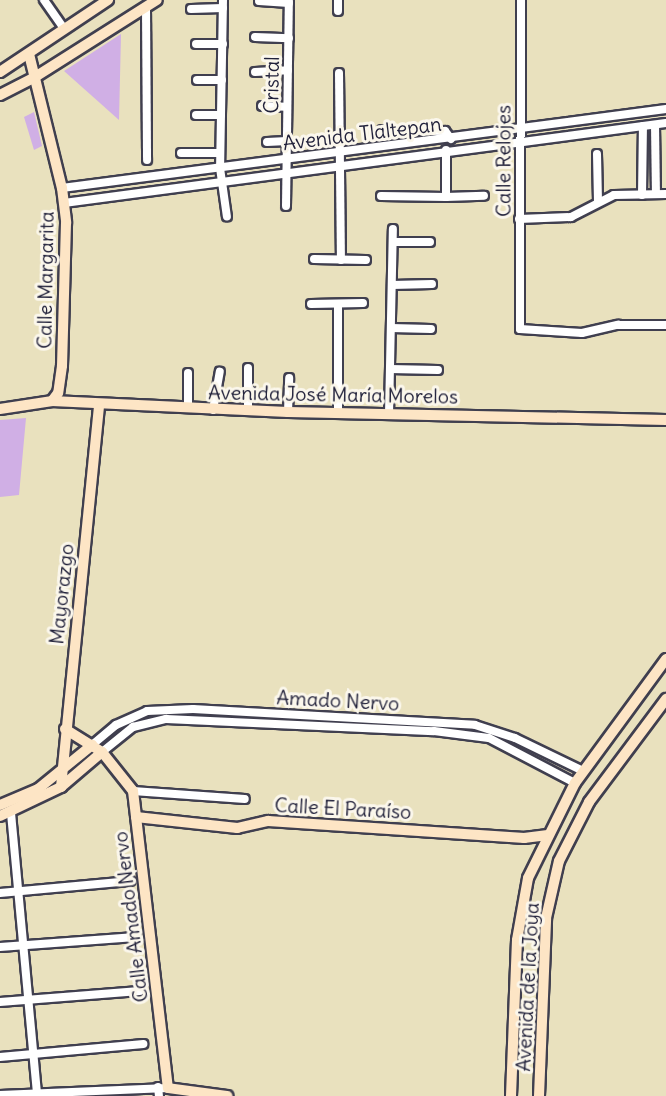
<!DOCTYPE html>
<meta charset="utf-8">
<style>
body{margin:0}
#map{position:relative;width:666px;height:1096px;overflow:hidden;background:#e9e1be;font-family:Delius,sans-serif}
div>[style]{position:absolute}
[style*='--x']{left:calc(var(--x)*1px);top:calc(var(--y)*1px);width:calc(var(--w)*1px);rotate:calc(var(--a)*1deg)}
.building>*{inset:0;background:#d0afe5}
.roads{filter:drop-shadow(2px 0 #403f4f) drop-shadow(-2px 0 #403f4f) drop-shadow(0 2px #403f4f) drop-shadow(0 -2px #403f4f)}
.street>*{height:8px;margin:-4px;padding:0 4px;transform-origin:4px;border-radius:4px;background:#fff}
.secondary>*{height:10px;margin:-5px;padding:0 5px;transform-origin:5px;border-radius:5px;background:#fde5c5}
span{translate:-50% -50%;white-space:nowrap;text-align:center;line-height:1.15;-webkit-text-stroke:6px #fbf7ec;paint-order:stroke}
.street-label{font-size:20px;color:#22223b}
</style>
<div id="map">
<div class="building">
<i style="clip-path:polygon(121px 34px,119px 120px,64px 71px)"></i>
<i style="clip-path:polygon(34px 112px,42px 146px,34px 150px,24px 117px)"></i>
<i style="clip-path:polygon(26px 418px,19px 495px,0 497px,0 420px)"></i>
</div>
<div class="roads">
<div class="street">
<i style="--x:44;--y:0;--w:35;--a:55"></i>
<i style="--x:223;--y:0;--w:168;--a:91"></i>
<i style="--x:220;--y:168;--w:49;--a:81.9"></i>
<i style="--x:338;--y:0;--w:11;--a:90"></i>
<i style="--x:521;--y:0;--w:329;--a:90.2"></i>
<i style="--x:520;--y:329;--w:62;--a:3.7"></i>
<i style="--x:582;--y:333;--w:37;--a:-13"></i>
<i style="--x:618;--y:325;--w:48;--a:0"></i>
<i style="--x:259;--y:1;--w:30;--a:4"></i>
<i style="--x:146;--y:8;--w:152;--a:89.6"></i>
<i style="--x:191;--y:9;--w:32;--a:-2"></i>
<i style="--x:255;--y:37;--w:34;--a:2"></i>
<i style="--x:196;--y:44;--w:27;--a:0"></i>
<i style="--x:255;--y:72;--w:33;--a:-3"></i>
<i style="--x:339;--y:73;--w:187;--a:89.4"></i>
<i style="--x:197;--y:80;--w:25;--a:0"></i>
<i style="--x:262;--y:106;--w:25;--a:2"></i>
<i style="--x:196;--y:115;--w:25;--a:0"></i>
<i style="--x:655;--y:125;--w:69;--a:89.2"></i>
<i style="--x:382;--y:130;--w:63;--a:0.9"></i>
<i style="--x:445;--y:131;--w:10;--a:53"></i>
<i style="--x:267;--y:142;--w:20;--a:-3"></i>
<i style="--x:446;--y:150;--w:47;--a:90"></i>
<i style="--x:446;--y:197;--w:38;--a:-2"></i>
<i style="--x:181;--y:153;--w:39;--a:0"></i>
<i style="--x:597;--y:154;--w:47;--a:88.8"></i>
<i style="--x:62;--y:188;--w:609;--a:-7.45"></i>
<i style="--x:642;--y:195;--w:69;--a:-89.2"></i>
<i style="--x:381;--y:196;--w:65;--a:0.9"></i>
<i style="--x:64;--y:203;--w:607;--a:-7.57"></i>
<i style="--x:286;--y:206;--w:206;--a:-89.2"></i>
<i style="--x:519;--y:219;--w:52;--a:-2.2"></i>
<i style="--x:571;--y:217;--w:48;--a:-27.1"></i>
<i style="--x:614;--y:195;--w:52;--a:-1.1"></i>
<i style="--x:393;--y:242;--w:37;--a:0"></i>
<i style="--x:314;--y:259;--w:52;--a:1.1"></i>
<i style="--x:392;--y:285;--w:40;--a:-1.4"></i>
<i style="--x:311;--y:304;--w:52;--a:-1.1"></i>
<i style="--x:338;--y:305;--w:107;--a:90"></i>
<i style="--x:391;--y:328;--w:40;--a:1.4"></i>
<i style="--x:248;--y:368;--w:43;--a:90"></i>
<i style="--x:390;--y:369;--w:48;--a:1.2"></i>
<i style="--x:188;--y:408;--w:35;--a:-90"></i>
<i style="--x:213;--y:410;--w:39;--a:-80"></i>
<i style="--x:288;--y:412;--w:34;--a:-88"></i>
<i style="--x:389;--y:414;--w:185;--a:-88.8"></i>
<i style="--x:92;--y:745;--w:31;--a:-40"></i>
<i style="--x:116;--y:725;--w:34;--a:-24"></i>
<i style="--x:147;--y:711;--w:46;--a:-2.5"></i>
<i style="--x:193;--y:709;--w:282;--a:3.2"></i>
<i style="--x:475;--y:725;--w:42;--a:18"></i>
<i style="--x:515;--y:738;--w:76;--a:25.9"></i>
<i style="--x:102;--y:752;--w:40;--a:-39"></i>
<i style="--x:133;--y:727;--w:34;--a:-14"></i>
<i style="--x:166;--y:719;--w:268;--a:2.6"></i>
<i style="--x:434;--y:731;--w:55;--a:7.3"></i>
<i style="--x:489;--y:738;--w:97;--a:27.6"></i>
<i style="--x:133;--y:791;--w:112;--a:4.1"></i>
<i style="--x:11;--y:813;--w:281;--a:84.7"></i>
<i style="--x:0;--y:893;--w:131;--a:-5.3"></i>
<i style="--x:0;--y:947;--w:136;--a:-4.2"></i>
<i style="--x:0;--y:1002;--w:140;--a:-4.5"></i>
<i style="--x:0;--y:1057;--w:144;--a:-5.2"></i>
<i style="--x:158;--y:1087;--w:9;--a:84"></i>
<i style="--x:0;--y:1095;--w:168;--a:-2.4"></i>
</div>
<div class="secondary">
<i style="--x:29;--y:54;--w:138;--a:76.2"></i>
<i style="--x:62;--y:188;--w:35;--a:83"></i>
<i style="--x:66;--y:223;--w:143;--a:91.6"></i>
<i style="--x:62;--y:366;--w:27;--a:98"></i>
<i style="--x:58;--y:393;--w:10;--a:127"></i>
<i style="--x:0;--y:72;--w:130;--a:-33.7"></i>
<i style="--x:0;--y:95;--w:39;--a:-27"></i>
<i style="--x:35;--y:77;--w:144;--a:-32.3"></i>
<i style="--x:0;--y:409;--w:53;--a:-8.7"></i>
<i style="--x:52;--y:401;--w:236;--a:2.7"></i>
<i style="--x:288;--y:412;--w:378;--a:1.2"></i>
<i style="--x:65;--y:729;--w:44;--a:31.9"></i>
<i style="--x:102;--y:752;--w:50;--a:51.5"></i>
<i style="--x:133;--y:791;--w:299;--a:83.3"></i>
<i style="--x:168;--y:1088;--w:60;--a:7.7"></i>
<i style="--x:61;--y:787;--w:384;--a:-84.3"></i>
<i style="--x:0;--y:805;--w:41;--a:-22.8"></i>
<i style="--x:38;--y:789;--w:70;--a:-39.2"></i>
<i style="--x:0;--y:816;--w:68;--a:-25.4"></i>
<i style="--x:61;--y:787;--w:54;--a:-40.5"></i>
<i style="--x:136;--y:817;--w:102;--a:6.2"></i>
<i style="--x:237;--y:828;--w:32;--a:-13"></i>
<i style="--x:268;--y:821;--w:257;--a:3.8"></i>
<i style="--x:524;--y:838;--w:24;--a:-7"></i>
<i style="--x:511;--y:1096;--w:156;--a:-87.8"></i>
<i style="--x:517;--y:940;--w:63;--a:-79.9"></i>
<i style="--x:528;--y:878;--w:106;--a:-63.7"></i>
<i style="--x:575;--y:783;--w:154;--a:-53.7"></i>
<i style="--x:539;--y:1096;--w:178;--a:-87.7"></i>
<i style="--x:546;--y:918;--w:58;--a:-77.2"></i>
<i style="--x:559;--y:861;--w:66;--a:-63"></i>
<i style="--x:589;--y:802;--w:129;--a:-53.2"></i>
</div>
</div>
<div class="street-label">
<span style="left:271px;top:85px;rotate:-89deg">Cristal</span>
<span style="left:362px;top:133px;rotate:-7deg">Avenida Tlaltepan</span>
<span style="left:503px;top:161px;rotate:-90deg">Calle Relojes</span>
<span style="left:45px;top:280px;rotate:-89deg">Calle Margarita</span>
<span style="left:333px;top:394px;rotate:1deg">Avenida José María Morelos</span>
<span style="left:61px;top:594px;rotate:-84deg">Mayorazgo</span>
<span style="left:338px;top:700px;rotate:3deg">Amado Nervo</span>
<span style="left:343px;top:808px;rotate:3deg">Calle El Paraíso</span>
<span style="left:130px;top:917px;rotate:-97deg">Calle Amado Nervo</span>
<span style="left:527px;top:987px;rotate:-87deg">Avenida de la Joya</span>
</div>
</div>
